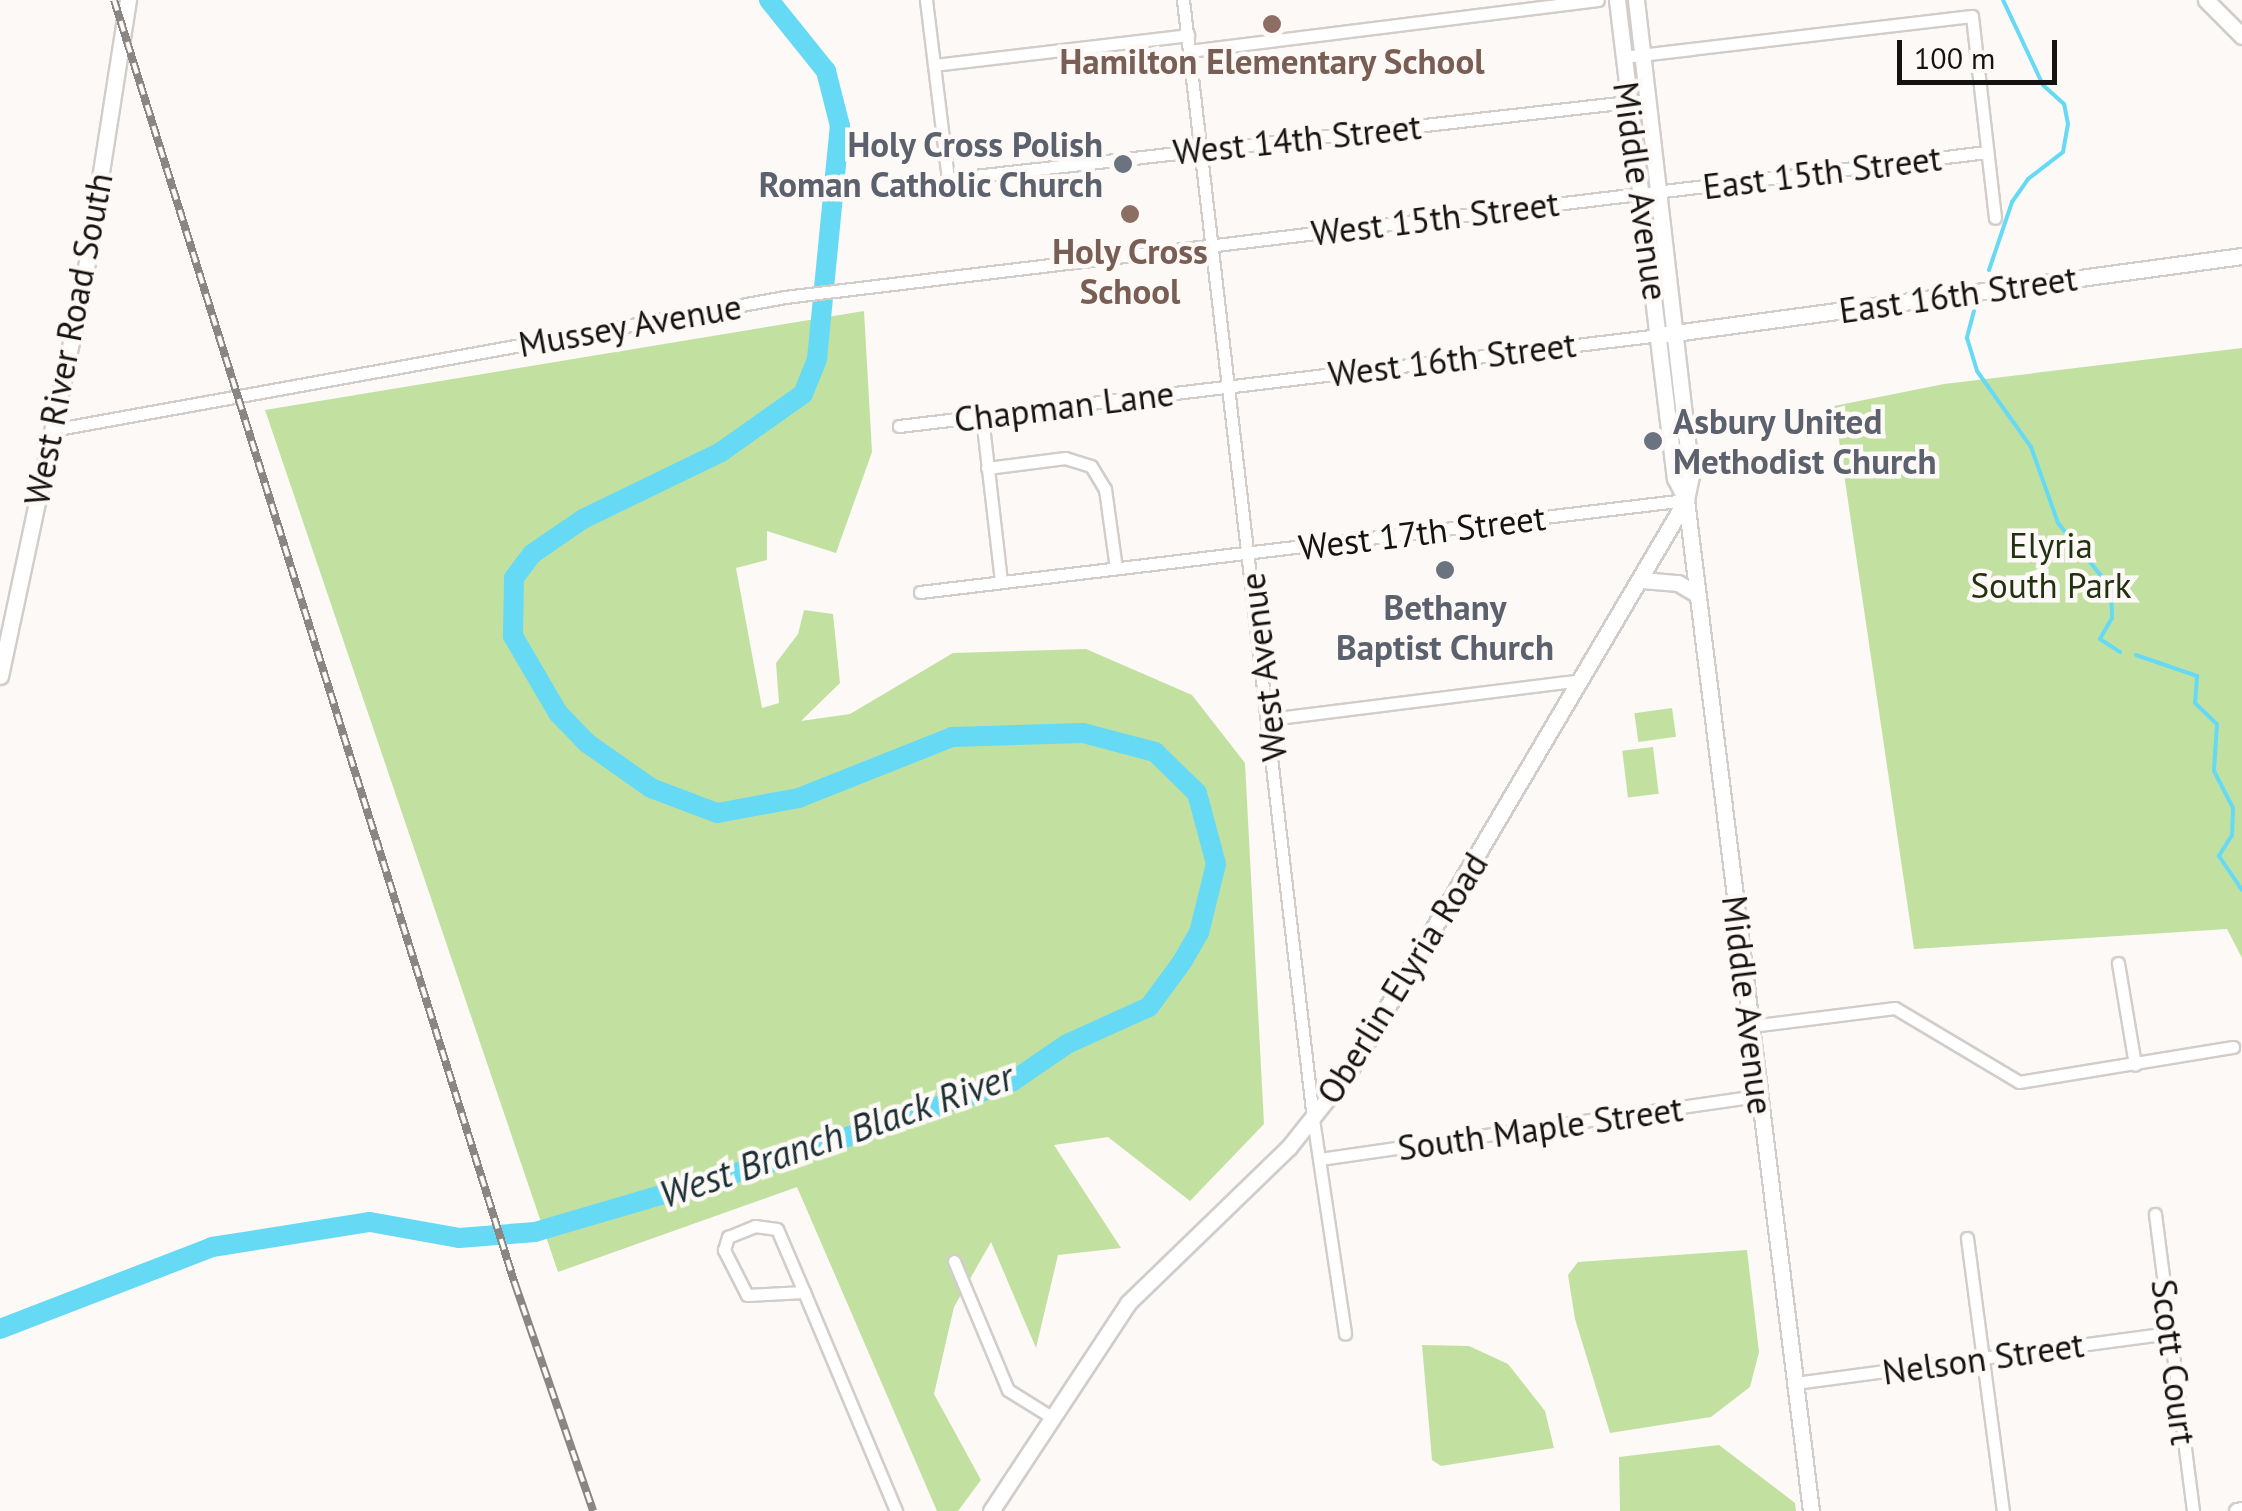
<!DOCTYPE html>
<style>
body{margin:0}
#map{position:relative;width:2242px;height:1511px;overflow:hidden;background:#fdf9f6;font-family:"PT Sans",sans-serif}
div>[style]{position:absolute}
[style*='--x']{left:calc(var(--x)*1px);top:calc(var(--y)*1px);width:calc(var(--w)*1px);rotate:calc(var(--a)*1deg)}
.green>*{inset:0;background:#c2e1a1;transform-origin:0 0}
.stream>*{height:4px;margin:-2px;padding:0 2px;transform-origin:2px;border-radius:2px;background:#66d9f5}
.river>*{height:20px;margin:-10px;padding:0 10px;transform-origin:10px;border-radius:10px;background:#66d9f5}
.roads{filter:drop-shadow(2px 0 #d1cdca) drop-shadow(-2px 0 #d1cdca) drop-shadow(0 2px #d1cdca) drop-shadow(0 -2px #d1cdca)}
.street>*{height:11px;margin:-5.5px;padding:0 5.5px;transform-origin:5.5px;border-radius:5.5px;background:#fff}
.secondary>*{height:15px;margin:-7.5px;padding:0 7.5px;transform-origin:7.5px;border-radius:7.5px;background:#fff}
.rail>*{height:8px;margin-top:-4px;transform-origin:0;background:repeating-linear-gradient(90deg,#fdf9f6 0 11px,#898684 0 22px);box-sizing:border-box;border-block:2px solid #898684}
.dots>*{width:28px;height:28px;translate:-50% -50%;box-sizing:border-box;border:5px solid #fdf9f6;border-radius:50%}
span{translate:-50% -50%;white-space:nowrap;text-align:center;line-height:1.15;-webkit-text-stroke:9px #fdf9f6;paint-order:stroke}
.education-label{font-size:35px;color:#785e54;font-weight:700}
.street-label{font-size:35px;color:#151312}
.worship-label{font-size:35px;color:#5b616d;font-weight:700}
.right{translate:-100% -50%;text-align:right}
.left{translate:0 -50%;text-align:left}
.park-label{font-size:35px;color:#223110}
.water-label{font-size:38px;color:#1a2e34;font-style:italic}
.scale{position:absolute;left:1897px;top:40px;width:160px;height:45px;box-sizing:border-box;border:5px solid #151312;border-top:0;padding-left:12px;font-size:30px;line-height:35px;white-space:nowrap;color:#151312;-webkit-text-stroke:8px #fdf9f6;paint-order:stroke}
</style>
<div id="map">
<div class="green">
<i style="clip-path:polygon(864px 311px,872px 452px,836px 553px,767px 531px,767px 560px,736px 568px,762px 708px,779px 703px,776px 663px,798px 634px,804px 610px,833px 614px,840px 683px,801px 721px,850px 714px,953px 653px,1086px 649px,1192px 695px,1245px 763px,1264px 1124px,1190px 1201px,1108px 1137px,1054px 1145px,1121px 1248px,1058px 1255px,1036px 1348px,991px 1242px,954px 1307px,934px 1394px,981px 1480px,958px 1511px,937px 1511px,797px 1187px,558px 1272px,265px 410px)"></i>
<i style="clip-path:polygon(2242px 348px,2242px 958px,2227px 929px,1914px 949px,1834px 406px,1944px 384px)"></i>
<i style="left:1672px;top:708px;width:29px;height:38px;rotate:82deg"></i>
<i style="left:1653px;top:747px;width:47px;height:31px;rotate:83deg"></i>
<i style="clip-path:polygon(1747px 1250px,1759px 1352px,1750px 1387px,1711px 1417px,1610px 1433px,1575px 1319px,1568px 1275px,1578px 1262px)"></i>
<i style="clip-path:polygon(1422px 1345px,1469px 1346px,1508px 1364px,1545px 1411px,1554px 1448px,1441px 1466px,1432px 1460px)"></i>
<i style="clip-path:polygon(1719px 1445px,1795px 1503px,1796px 1511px,1620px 1511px,1619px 1457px)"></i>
</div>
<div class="stream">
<i style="--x:1989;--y:270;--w:72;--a:-71.3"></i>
<i style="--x:2012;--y:202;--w:28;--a:-55"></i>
<i style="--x:2028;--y:179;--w:44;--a:-37.6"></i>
<i style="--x:2063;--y:152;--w:28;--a:-80"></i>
<i style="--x:2068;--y:124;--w:20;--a:-101"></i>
<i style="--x:2064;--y:104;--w:28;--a:-138"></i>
<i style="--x:2043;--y:85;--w:94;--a:-115.2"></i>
<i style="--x:1974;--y:311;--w:28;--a:105"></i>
<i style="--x:1967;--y:338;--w:34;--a:73"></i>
<i style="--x:1977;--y:371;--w:93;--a:54.6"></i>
<i style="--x:2031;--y:447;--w:81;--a:70.4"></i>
<i style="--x:2058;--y:523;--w:84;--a:50.8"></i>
<i style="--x:2111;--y:588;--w:30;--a:88"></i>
<i style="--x:2112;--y:618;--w:24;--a:120"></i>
<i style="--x:2100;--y:639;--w:24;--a:33"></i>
<i style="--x:2136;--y:655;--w:65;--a:19"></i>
<i style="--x:2197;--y:676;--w:27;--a:94"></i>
<i style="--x:2195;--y:703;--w:30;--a:44"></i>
<i style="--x:2217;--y:724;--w:47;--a:93.7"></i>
<i style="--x:2214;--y:771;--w:42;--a:62.8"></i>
<i style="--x:2233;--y:808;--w:27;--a:92"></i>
<i style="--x:2232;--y:835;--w:25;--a:122"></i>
<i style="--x:2219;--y:856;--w:41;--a:55.9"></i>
</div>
<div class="river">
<i style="--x:0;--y:1329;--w:227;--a:-21.1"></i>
<i style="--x:212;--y:1247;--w:160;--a:-9"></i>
<i style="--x:370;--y:1222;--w:90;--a:10.2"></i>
<i style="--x:459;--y:1238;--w:76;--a:-4.5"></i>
<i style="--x:535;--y:1232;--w:245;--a:-16.4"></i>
<i style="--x:770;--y:1163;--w:256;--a:-18.6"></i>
<i style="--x:1013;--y:1081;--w:65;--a:-34.4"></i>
<i style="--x:1067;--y:1044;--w:90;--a:-24.3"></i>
<i style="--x:1149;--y:1007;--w:56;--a:-53.7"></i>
<i style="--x:1182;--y:962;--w:34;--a:-60"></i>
<i style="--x:1199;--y:933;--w:71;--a:-76.2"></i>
<i style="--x:1216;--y:864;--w:73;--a:-105"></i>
<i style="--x:1197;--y:793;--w:59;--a:-135.7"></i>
<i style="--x:1155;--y:752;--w:74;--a:-165.2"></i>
<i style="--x:1083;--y:733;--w:131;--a:178.3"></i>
<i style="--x:952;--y:737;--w:165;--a:158.3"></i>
<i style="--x:799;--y:798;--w:83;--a:169.6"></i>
<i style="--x:717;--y:813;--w:71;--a:-159.3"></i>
<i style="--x:651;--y:788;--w:78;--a:-144.9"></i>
<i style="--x:587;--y:743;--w:42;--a:-134"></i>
<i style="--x:558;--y:713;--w:89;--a:-120.3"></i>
<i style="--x:513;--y:636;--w:58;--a:-89"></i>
<i style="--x:514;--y:578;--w:30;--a:-53"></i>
<i style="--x:532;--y:554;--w:62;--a:-34.5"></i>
<i style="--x:583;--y:519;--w:153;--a:-25.9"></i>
<i style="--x:721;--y:452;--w:100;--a:-35.3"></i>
<i style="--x:803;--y:394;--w:38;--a:-68"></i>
<i style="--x:817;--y:359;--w:234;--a:-84.4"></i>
<i style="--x:840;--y:126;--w:57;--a:-104.3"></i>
<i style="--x:826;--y:71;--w:91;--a:-128.8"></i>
</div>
<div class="roads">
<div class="street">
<i style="--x:926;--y:0;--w:180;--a:83"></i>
<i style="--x:948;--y:179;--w:702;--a:-6.46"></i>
<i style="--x:1183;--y:0;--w:1127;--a:83.37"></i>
<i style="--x:1313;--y:1119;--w:217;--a:81.5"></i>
<i style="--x:1189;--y:51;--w:412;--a:-7.1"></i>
<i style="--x:1623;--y:57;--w:351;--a:-6.7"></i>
<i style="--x:1972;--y:16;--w:203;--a:83.5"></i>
<i style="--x:934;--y:65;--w:256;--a:-6.7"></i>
<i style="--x:982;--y:417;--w:165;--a:83.4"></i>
<i style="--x:899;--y:426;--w:766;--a:-6.82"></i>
<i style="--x:52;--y:430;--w:745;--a:-10.28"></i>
<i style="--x:785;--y:297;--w:1211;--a:-6.88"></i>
<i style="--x:987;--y:468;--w:79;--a:-7.3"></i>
<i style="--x:1065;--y:458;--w:27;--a:17"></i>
<i style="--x:1091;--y:466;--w:27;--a:59"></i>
<i style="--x:1105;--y:489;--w:80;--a:82.1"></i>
<i style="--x:920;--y:592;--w:772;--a:-6.85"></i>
<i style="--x:1269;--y:719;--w:315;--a:-7.1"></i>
<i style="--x:2118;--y:963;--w:103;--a:80.5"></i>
<i style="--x:1751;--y:1026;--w:145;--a:-7.1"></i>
<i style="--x:1895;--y:1008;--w:144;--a:30.8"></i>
<i style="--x:2019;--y:1082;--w:217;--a:-9.3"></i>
<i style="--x:1320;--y:1159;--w:443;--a:-8.2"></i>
<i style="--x:2155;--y:1214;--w:299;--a:82.7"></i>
<i style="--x:1967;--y:1238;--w:275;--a:82.5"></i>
<i style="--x:954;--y:1261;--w:140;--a:67.3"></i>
<i style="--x:1008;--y:1390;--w:49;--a:31.8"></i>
<i style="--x:804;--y:1292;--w:57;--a:177"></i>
<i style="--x:747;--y:1295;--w:51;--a:-117.1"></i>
<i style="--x:724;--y:1250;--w:14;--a:-73"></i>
<i style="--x:728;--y:1237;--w:29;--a:-22"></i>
<i style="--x:755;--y:1226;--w:22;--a:8"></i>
<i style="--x:777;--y:1229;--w:69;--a:66.8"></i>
<i style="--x:804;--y:1292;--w:238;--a:67.2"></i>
<i style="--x:1795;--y:1383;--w:378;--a:-7.6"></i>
</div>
<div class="secondary">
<i style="--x:1617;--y:0;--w:482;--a:83.1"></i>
<i style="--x:1675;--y:478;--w:25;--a:63"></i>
<i style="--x:1636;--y:0;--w:479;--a:83.4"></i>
<i style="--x:1691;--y:476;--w:25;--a:102"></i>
<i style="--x:1686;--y:500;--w:1019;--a:82.95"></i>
<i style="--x:2206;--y:0;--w:51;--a:45"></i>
<i style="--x:1660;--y:335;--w:587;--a:-7.73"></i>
<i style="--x:1642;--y:580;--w:36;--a:5"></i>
<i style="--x:1678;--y:583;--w:23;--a:31"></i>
<i style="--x:0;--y:676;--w:398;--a:-78"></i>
<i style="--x:83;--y:287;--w:291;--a:-81.1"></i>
<i style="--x:991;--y:1511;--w:249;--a:-56.6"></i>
<i style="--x:1128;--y:1303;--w:224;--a:-44.1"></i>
<i style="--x:1289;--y:1147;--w:98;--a:-51.6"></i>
<i style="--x:1350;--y:1070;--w:662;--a:-59.48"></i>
<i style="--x:2237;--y:1511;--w:5;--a:-11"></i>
</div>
</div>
<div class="rail">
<i style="--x:114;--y:0;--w:1345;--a:72.66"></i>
<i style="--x:515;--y:1284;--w:240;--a:71"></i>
</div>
<div class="dots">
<i style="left:1272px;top:24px;background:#8d6e63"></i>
<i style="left:1123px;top:164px;background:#6b7280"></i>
<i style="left:1130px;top:214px;background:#8d6e63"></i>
<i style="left:1653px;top:441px;background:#6b7280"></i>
<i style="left:1445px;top:570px;background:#6b7280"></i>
</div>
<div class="education-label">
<span style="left:1272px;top:61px">Hamilton Elementary School</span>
<span style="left:1130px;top:271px">Holy Cross<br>School</span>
</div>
<div class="street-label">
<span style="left:1297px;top:139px;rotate:-6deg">West 14th Street</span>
<span style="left:1822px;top:172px;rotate:-7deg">East 15th Street</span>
<span style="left:1641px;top:191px;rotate:82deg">Middle Avenue</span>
<span style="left:1435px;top:218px;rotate:-7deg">West 15th Street</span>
<span style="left:1958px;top:294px;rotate:-8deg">East 16th Street</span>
<span style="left:630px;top:325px;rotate:-10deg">Mussey Avenue</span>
<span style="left:68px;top:339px;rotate:-79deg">West River Road South</span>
<span style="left:1452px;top:359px;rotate:-7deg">West 16th Street</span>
<span style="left:1064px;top:406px;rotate:-7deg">Chapman Lane</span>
<span style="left:1422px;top:532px;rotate:-7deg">West 17th Street</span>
<span style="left:1263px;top:667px;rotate:-97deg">West Avenue</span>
<span style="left:1402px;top:978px;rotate:-58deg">Oberlin Elyria Road</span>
<span style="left:1748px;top:1005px;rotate:83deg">Middle Avenue</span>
<span style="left:1540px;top:1128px;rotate:-8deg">South Maple Street</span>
<span style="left:1983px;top:1358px;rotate:-8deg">Nelson Street</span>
<span style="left:2174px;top:1362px;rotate:83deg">Scott Court</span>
</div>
<div class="worship-label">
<span class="right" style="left:1103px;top:164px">Holy Cross Polish<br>Roman Catholic Church</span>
<span class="left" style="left:1673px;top:441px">Asbury United<br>Methodist Church</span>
<span style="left:1445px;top:627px">Bethany<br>Baptist Church</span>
</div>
<div class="park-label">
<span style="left:2051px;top:565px">Elyria<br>South Park</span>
</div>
<div class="water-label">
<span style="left:836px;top:1135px;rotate:-19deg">West Branch Black River</span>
</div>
<div class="scale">100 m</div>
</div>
